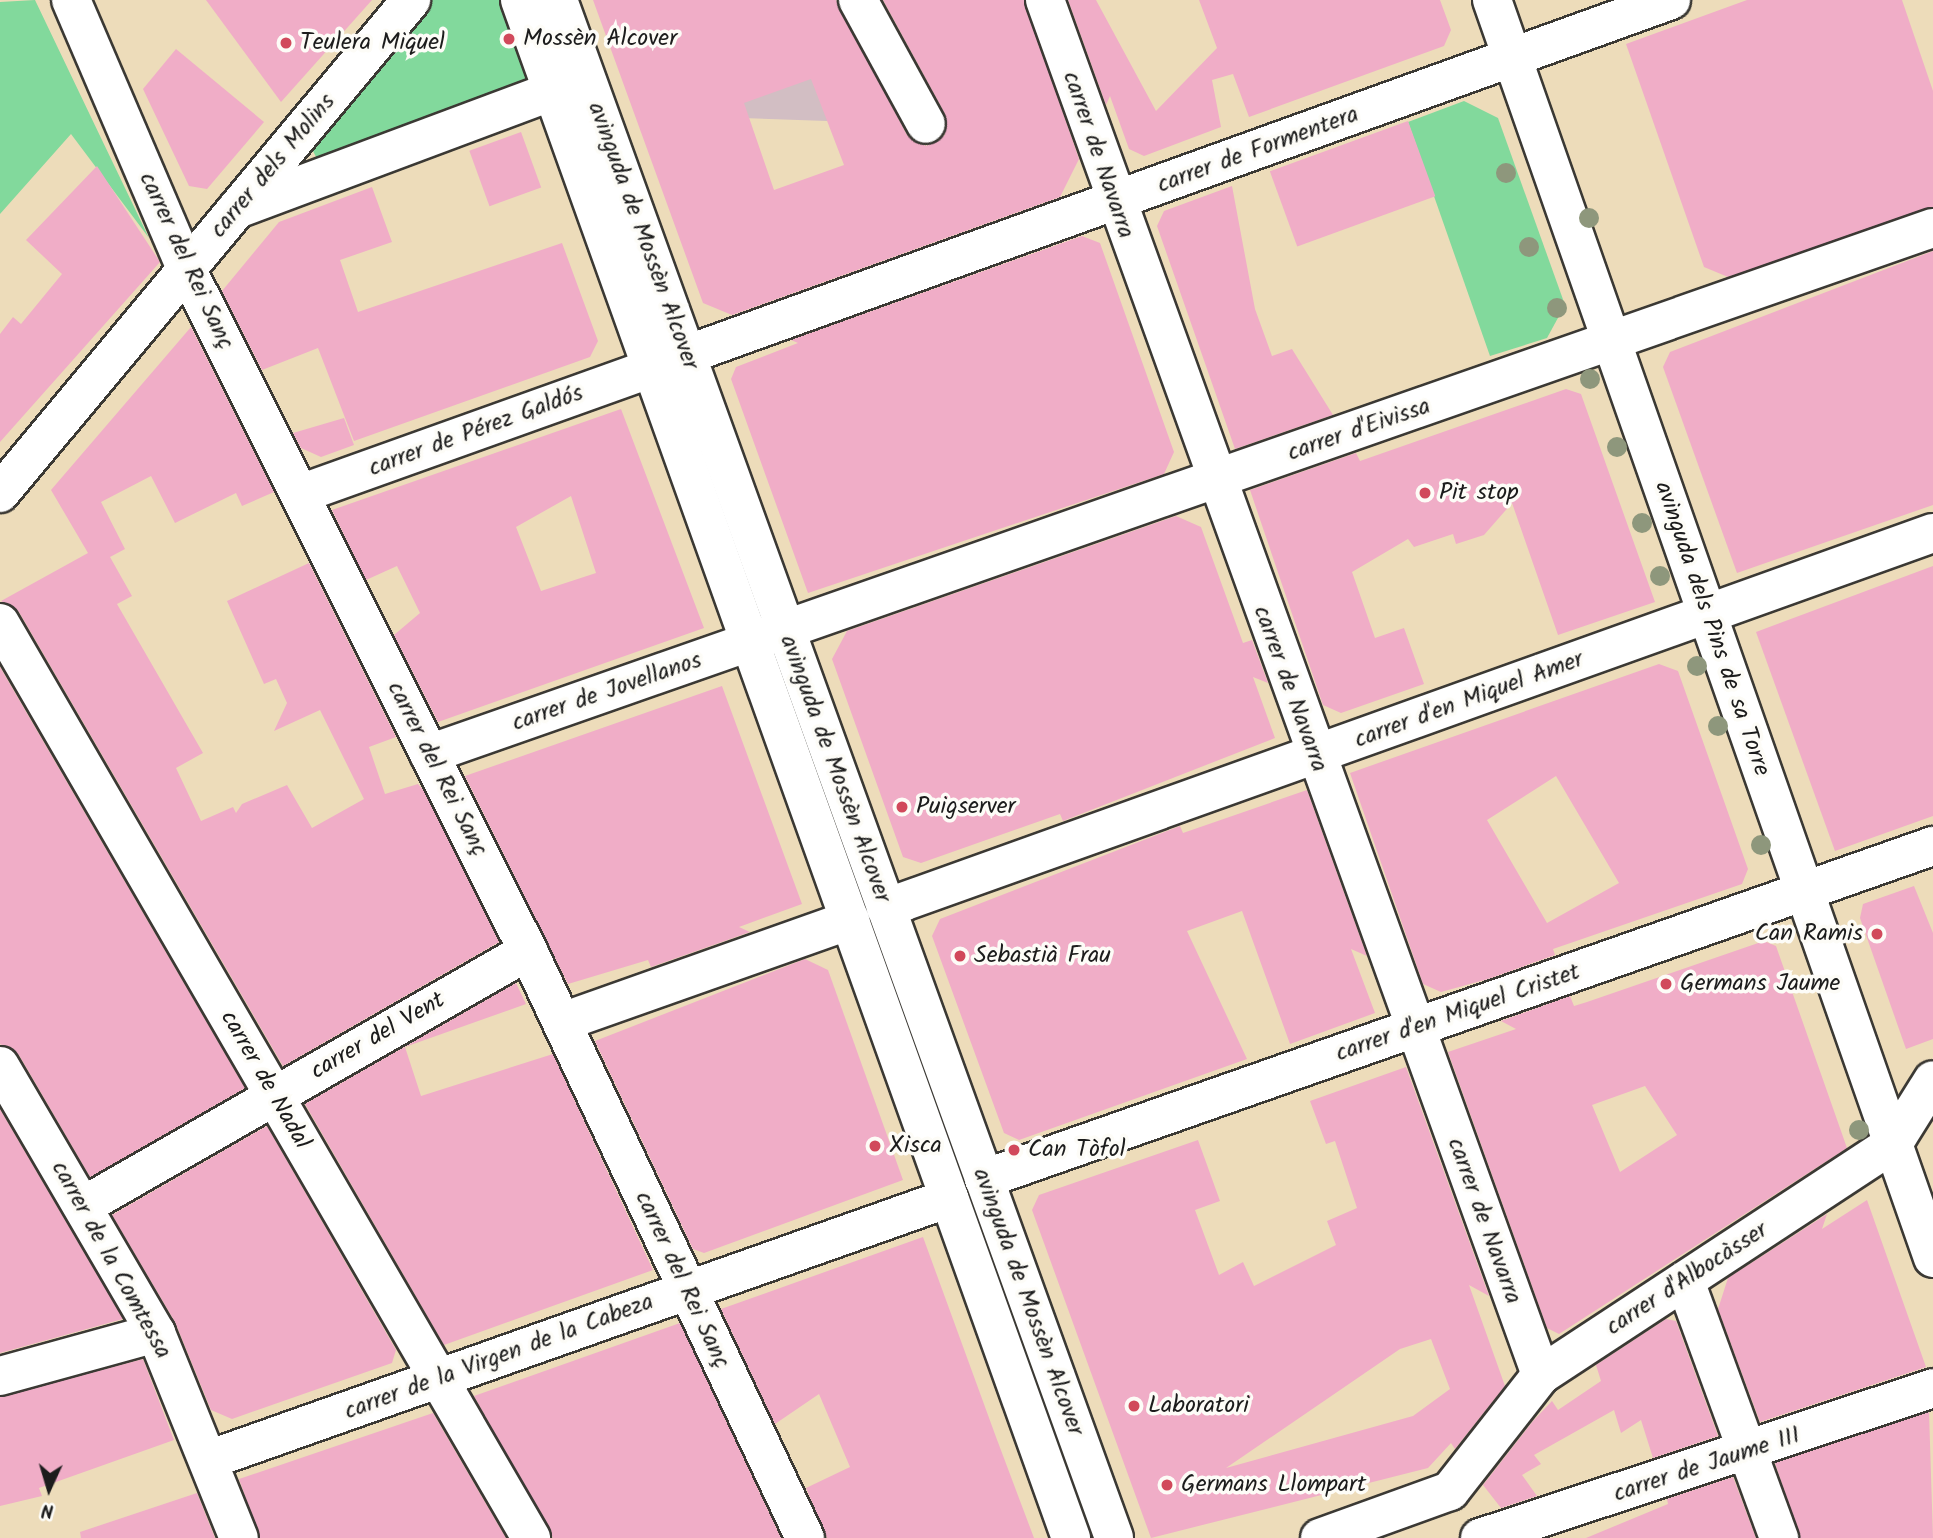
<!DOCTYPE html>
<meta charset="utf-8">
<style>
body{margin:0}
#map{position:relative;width:1933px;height:1538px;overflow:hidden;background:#eddcba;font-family:Kalam,sans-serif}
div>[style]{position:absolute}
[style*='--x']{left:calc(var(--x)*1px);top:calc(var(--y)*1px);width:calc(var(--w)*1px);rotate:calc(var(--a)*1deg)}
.industrial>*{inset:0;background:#d2bec3;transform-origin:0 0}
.green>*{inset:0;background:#82d99c}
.building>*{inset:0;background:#f0adc7;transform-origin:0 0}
.roads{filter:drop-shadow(2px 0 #3b3934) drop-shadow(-2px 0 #3b3934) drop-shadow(0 2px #3b3934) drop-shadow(0 -2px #3b3934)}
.minor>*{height:38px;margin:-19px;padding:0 19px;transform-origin:19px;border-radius:19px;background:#fff}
.major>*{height:38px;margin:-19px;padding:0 19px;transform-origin:19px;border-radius:19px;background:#fff}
.trees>*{width:20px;height:20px;margin:-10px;border-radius:50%;background:#8e977c}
.dots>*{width:19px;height:19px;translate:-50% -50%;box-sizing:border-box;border:4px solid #fdfcf7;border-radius:50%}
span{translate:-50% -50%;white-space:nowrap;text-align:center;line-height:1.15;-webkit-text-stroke:7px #fdfcf7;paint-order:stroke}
.poi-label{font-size:24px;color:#1c1c1c}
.left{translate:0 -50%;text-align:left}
.right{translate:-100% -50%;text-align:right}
.street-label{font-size:24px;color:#1c1c1c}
.north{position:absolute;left:14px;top:1454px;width:70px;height:70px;-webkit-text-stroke:5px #fdfcf7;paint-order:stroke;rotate:184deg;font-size:19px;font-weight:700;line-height:28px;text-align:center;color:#1c1c1c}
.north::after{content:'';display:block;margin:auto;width:24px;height:32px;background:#1c1c1c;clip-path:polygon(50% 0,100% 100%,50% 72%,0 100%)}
</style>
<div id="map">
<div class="industrial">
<i style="left:829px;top:71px;width:50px;height:145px;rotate:92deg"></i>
</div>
<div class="green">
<i style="clip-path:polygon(35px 0,101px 138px,149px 238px,71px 134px,0 214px,0 2px)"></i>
<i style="clip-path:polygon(411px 0,520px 0,552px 91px,326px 176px,302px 130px)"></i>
<i style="clip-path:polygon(1464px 101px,1498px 118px,1565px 305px,1547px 338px,1490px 356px,1408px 122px)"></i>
</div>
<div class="building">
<i style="clip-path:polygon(206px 0,372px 0,281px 102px)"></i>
<i style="clip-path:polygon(evenodd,593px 0,836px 0,907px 135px,926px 146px,945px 135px,945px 114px,883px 0,1024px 0,1079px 159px,1060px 197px,732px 315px,703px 303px,593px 0,811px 79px,844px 165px,774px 190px,744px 103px,811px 79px)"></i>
<i style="clip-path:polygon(1068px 0,1096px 0,1156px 111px,1217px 48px,1199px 0,1440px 0,1451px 30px,1444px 46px,1249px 117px,1233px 74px,1212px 80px,1221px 127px,1144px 156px,1129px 149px,1110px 96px,1106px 105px)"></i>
<i style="clip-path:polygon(1747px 0,1902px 0,1933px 91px,1933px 207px,1728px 277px,1704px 267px,1626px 44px)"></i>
<i style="clip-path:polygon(176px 49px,264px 122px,207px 189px,189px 186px,143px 89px)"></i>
<i style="left:1408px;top:121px;width:80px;height:147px;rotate:70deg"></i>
<i style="left:521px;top:132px;width:59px;height:55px;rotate:70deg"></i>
<i style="clip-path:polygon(97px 166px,160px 262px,0 442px,0 334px,13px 317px,21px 324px,62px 274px,26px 240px)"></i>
<i style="clip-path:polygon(1232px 186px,1255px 309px,1272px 356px,1292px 349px,1333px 415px,1235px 449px,1157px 226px,1164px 211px)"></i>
<i style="clip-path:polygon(372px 187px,392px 242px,340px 260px,358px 312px,562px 243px,598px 341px,590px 357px,354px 441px,318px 348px,262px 370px,222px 291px,279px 222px)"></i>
<i style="clip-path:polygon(1082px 236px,1100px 243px,1174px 452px,1164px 474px,808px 593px,731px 379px,736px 367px,798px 343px,791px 340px)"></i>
<i style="clip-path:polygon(1933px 251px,1933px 505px,1737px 573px,1663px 367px,1670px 352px)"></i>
<i style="clip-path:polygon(191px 327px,274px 492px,242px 506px,236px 493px,175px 523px,151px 476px,101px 502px,125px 549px,110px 557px,132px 596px,117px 604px,203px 753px,176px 768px,201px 821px,233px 807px,236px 813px,242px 804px,287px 785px,312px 828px,364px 799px,320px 710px,274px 731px,287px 703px,276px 679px,264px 684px,227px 601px,309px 563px,396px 737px,369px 747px,385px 794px,418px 784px,424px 791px,499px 942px,283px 1066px,19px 612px,1px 601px,88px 553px,51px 490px)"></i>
<i style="clip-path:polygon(1566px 389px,1581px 394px,1655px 602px,1558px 635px,1512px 503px,1484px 535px,1456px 544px,1453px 534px,1414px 547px,1408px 539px,1352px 572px,1375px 638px,1404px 628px,1424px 684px,1341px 713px,1323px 705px,1250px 490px,1356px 453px,1360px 461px)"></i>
<i style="clip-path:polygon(evenodd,621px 409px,704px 628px,438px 722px,394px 635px,420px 613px,397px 566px,366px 580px,332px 510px,621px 409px,571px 496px,596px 573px,541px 591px,516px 527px,571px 496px)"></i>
<i style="clip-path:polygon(344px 418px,354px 445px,321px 457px,301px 448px,293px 433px)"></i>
<i style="clip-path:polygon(1176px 516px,1201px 527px,1243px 643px,1252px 640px,1268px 683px,1253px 677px,1275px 738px,1063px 821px,1060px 814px,921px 863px,903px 857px,832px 659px,847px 631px)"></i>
<i style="clip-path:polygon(1933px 566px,1933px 816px,1835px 851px,1756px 632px)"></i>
<i style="clip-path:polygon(evenodd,1659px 664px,1678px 671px,1748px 869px,1742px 884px,1553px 949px,1555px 955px,1488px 979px,1441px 992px,1423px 984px,1350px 773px,1659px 664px,1556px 776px,1619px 883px,1547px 923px,1487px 820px,1556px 776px)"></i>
<i style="clip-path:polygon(0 667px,245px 1088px,90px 1177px,19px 1055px,0 1044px)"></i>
<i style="clip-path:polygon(722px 686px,802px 904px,739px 927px,750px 932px,651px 967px,648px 960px,568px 984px,465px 776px)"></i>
<i style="clip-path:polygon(1307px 790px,1367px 956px,1351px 949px,1375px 1013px,1290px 1044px,1242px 911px,1187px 931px,1247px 1059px,1019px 1140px,1004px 1133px,932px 936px,940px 919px,1180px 826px,1183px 833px)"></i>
<i style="clip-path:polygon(1914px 886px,1933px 933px,1933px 1039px,1906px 1049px,1860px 918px,1863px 904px)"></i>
<i style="clip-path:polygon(evenodd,1764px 941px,1776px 946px,1847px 1148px,1559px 1334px,1547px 1328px,1448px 1052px,1516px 1029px,1501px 1021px,1570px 996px,1574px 1006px,1587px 1002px,1764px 941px,1645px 1086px,1677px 1135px,1620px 1172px,1592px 1105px,1645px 1086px)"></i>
<i style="clip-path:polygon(805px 959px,828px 970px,903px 1180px,704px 1253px,693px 1249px,595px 1041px)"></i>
<i style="clip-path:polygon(516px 983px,526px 1004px,405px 1047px,421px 1096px,553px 1054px,653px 1270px,444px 1345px,305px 1104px)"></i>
<i style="clip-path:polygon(evenodd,1406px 1067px,1489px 1296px,1469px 1285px,1505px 1386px,1455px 1449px,1451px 1443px,1428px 1468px,1151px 1538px,1032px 1210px,1039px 1195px,1198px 1140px,1220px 1201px,1195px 1210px,1219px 1275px,1243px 1262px,1254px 1286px,1336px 1245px,1327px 1221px,1357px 1208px,1335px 1141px,1326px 1144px,1310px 1101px,1406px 1067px,1431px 1339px,1450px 1389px,1413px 1416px,1226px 1468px,1400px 1349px,1431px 1339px)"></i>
<i style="clip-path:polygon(0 1109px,123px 1319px,0 1353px)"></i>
<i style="clip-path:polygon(267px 1126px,396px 1350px,392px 1363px,232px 1419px,211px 1410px,175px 1322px,112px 1215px)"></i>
<i style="clip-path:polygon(1867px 1200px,1926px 1367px,1760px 1422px,1718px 1309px,1728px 1278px,1827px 1214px,1822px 1229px)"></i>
<i style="clip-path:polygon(923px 1237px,996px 1437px,1034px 1538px,827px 1538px,806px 1488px,850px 1467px,819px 1394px,775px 1424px,721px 1309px)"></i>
<i style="clip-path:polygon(1666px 1319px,1676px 1321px,1718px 1436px,1653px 1458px,1641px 1420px,1621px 1433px,1614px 1410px,1534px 1455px,1541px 1464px,1522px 1475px,1537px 1496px,1501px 1508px,1483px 1485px,1533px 1421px,1552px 1401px,1558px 1410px,1601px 1381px,1596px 1365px)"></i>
<i style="clip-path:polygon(680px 1323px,781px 1538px,553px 1538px,474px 1396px)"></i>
<i style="clip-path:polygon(143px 1359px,174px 1440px,39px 1488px,42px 1496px,0 1506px,0 1397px)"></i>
<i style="clip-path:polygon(1929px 1412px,1933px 1538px,1800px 1538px,1775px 1463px)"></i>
<i style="clip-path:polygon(433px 1413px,506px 1538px,260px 1538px,239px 1479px)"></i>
<i style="clip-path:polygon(1733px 1477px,1756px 1538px,1586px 1538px,1668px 1504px,1667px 1499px)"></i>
<i style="clip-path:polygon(197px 1493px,215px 1538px,81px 1538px,80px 1532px)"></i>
</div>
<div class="roads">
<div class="minor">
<i style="--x:71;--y:0;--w:294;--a:66.8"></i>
<i style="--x:187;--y:270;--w:762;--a:63.4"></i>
<i style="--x:528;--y:951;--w:649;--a:64.74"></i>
<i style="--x:858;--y:0;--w:141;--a:61.3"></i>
<i style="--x:1045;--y:0;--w:1462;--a:70.16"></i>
<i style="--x:1492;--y:0;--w:1333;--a:70.68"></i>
<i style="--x:237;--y:209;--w:336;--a:-20.5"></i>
<i style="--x:686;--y:355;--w:1047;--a:-19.82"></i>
<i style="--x:0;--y:493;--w:642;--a:-50.18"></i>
<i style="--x:300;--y:494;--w:373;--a:-19.7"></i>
<i style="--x:0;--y:623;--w:1058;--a:59.87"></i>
<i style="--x:429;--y:754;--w:1593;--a:-19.28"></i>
<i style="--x:886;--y:908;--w:1112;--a:-19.71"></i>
<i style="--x:562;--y:1022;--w:306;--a:-19.5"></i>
<i style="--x:0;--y:1066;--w:309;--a:59.7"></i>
<i style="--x:156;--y:1333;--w:221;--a:68"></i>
<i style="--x:984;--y:1179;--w:1006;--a:-19.34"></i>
<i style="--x:83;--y:1206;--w:513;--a:-29.81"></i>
<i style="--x:1685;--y:1281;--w:274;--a:69.9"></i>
<i style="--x:0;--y:1376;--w:162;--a:-15.4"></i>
<i style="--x:208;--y:1460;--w:786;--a:-19.47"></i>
<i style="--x:1450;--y:1491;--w:147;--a:-51.9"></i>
<i style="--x:1541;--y:1375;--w:421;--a:-33.3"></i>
<i style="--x:1893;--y:1144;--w:75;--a:-58"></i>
<i style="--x:1320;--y:1538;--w:138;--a:-19.9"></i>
<i style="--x:1480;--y:1538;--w:477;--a:-18.3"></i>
</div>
<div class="major">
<i style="--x:520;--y:0;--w:1634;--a:70.29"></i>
<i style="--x:558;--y:0;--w:1635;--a:70.12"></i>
</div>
</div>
<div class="trees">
<i style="left:1506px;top:173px"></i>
<i style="left:1589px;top:218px"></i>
<i style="left:1529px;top:247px"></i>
<i style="left:1557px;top:308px"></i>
<i style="left:1590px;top:379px"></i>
<i style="left:1617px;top:447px"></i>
<i style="left:1642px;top:523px"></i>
<i style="left:1660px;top:576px"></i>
<i style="left:1697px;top:666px"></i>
<i style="left:1718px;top:726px"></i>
<i style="left:1761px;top:845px"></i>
<i style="left:1859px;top:1130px"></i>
</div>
<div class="dots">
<i style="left:509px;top:39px;background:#d1495b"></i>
<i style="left:286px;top:43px;background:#d1495b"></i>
<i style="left:1425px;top:493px;background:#d1495b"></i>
<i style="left:902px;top:807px;background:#d1495b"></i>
<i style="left:1877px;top:934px;background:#d1495b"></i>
<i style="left:960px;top:956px;background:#d1495b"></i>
<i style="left:1666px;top:984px;background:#d1495b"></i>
<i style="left:875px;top:1146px;background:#d1495b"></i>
<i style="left:1014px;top:1150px;background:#d1495b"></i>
<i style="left:1134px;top:1406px;background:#d1495b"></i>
<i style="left:1167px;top:1485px;background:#d1495b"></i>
</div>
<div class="poi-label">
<span class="left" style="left:523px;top:39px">Mossèn Alcover</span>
<span class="left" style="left:300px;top:43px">Teulera Miquel</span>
<span class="left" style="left:1439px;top:493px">Pit stop</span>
<span class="left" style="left:916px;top:807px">Puigserver</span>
<span class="right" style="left:1863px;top:934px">Can Ramis</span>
<span class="left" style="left:974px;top:956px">Sebastià Frau</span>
<span class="left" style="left:1680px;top:984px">Germans Jaume</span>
<span class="left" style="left:889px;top:1146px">Xisca</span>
<span class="left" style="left:1028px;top:1150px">Can Tòfol</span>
<span class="left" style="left:1148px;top:1406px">Laboratori</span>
<span class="left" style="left:1181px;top:1485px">Germans Llompart</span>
</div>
<div class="street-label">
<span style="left:1258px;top:150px;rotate:-20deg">carrer de Formentera</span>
<span style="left:1098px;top:155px;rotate:71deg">carrer de Navarra</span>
<span style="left:273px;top:166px;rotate:-50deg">carrer dels Molins</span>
<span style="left:643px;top:236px;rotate:70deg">avinguda de Mossèn Alcover</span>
<span style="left:186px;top:261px;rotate:65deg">carrer del Rei Sanç</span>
<span style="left:1359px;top:430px;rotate:-19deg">carrer d'Eivissa</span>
<span style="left:476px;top:431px;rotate:-20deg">carrer de Pérez Galdós</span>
<span style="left:1712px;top:629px;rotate:71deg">avinguda dels Pins de sa Torre</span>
<span style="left:1290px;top:689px;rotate:70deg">carrer de Navarra</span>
<span style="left:607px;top:692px;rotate:-19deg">carrer de Jovellanos</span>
<span style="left:1469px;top:700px;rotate:-20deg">carrer d'en Miquel Amer</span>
<span style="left:437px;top:769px;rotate:63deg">carrer del Rei Sanç</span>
<span style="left:835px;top:769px;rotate:70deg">avinguda de Mossèn Alcover</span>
<span style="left:1458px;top:1013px;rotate:-19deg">carrer d'en Miquel Cristet</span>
<span style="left:378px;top:1036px;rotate:-30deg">carrer del Vent</span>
<span style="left:265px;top:1080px;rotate:60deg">carrer de Nadal</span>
<span style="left:1484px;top:1221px;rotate:70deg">carrer de Navarra</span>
<span style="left:111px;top:1260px;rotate:61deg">carrer de la Comtessa</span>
<span style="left:1687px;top:1279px;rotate:-33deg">carrer d'Albocàsser</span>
<span style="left:682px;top:1280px;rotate:65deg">carrer del Rei Sanç</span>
<span style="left:1028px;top:1302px;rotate:70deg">avinguda de Mossèn Alcover</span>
<span style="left:499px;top:1357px;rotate:-20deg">carrer de la Virgen de la Cabeza</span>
<span style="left:1707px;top:1465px;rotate:-18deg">carrer de Jaume III</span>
</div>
<div class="north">N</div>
</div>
